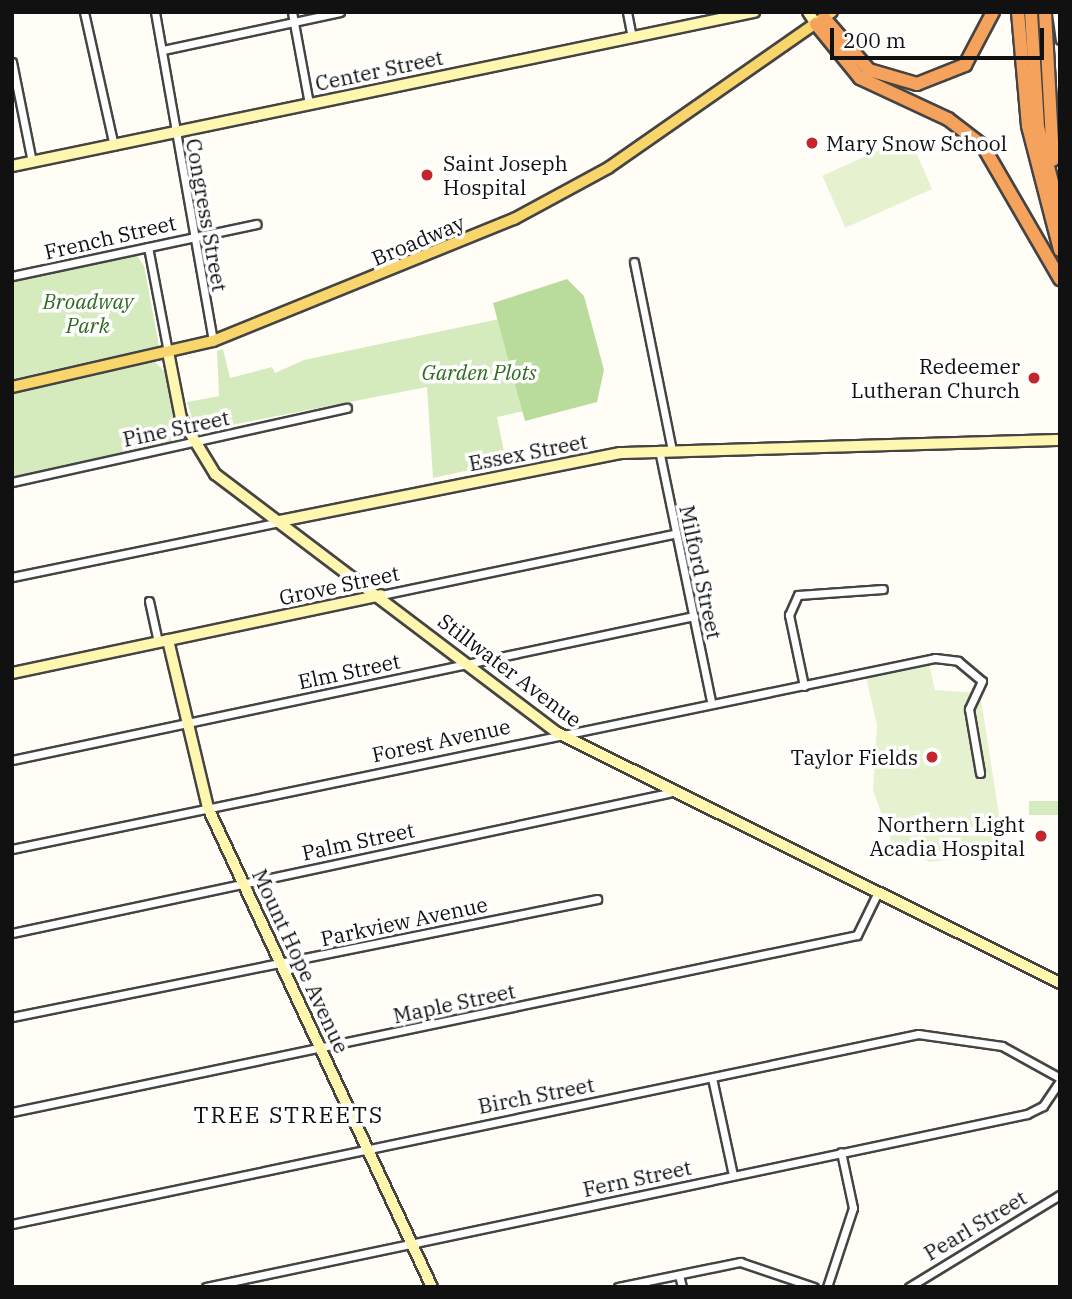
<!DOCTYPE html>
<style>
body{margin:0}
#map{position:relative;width:1072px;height:1299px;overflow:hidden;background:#fffdf5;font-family:"IBM Plex Serif",serif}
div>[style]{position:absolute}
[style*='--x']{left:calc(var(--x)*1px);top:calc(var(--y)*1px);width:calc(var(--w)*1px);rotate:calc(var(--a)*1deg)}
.green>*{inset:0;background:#d5ebbd;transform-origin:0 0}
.forest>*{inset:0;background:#b9dc9c}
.pitch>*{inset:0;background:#e6f2cf;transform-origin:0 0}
.roads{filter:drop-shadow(2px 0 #444) drop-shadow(-2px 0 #444) drop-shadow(0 2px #444) drop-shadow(0 -2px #444)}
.street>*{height:7px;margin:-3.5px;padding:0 3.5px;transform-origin:3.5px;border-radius:3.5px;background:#fff}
.secondary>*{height:10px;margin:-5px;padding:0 5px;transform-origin:5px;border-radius:5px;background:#fff6b0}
.primary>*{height:10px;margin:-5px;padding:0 5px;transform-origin:5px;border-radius:5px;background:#f9d66b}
.highway>*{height:12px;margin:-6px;padding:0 6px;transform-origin:6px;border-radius:6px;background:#f5a25d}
.dots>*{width:19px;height:19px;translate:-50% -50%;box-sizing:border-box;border:4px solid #fff;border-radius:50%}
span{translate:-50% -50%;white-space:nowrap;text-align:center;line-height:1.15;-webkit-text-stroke:7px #fff;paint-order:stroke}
.street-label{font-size:21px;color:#111}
.poi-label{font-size:21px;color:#111}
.left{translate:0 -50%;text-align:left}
.right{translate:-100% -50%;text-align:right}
.park-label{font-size:21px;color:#2f6b1f;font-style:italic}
.neighbourhood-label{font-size:23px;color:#111;letter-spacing:2px}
.frame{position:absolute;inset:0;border:14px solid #111;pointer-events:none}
.scale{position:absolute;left:830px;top:28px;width:214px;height:32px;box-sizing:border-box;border:4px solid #111;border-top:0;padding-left:9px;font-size:21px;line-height:24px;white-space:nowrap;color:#111;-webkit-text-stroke:5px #fff;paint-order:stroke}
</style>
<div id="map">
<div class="green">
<i style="clip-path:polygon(136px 254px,144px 266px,159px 346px,12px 379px,12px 280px)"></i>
<i style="clip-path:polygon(557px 307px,575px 400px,497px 417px,506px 462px,433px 478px,427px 387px,226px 426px,222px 412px,192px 418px,187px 402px,219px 396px,217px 351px,223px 349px,230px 378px,272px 367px,275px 373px,304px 360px)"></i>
<i style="clip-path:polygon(155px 362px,164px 371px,182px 439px,12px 479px,12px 393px)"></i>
<i style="left:1058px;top:801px;width:14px;height:29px;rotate:90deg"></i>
</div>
<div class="forest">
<i style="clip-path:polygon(567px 279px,584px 296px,604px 370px,597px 402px,525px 421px,493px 303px)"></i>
</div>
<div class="pitch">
<i style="left:909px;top:137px;width:57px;height:95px;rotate:66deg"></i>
<i style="clip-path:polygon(929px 664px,935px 690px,980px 693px,1005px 853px,929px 862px,892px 843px,873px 790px,877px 725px,866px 677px)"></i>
</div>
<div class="roads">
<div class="street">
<i style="--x:84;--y:12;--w:137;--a:77.4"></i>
<i style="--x:155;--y:12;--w:334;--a:80"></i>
<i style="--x:292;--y:12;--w:94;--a:79.5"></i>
<i style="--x:627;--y:12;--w:25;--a:79"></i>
<i style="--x:1056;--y:12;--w:28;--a:82"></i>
<i style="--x:163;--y:50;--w:181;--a:-12.1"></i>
<i style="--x:12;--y:62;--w:102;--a:78.7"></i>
<i style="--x:148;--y:247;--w:107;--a:79.2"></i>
<i style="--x:634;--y:262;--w:192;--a:78.6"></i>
<i style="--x:12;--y:276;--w:250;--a:-12"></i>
<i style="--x:659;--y:450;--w:255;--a:78.3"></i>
<i style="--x:12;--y:482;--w:343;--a:-12.5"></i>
<i style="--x:12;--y:577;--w:273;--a:-11.6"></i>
<i style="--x:381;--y:595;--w:298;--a:-11.8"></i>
<i style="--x:149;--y:601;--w:42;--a:77.6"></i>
<i style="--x:804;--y:686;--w:73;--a:-101.9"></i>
<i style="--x:789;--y:615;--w:22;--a:-66"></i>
<i style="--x:798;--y:595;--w:85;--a:-4"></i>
<i style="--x:12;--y:760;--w:697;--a:-11.92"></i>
<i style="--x:12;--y:849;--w:943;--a:-11.69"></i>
<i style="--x:935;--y:658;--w:23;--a:7"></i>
<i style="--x:958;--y:661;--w:31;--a:40"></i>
<i style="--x:982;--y:681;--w:31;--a:115"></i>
<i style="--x:969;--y:709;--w:65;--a:80.2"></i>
<i style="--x:12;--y:933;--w:672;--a:-12.03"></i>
<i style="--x:12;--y:1017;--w:597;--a:-11.4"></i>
<i style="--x:712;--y:1078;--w:99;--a:77.8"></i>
<i style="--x:12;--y:1112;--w:863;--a:-11.83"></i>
<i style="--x:857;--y:935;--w:46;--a:-64"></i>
<i style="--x:12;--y:1224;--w:926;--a:-11.84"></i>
<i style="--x:918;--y:1034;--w:85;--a:8.1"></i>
<i style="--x:1002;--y:1046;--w:66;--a:28.9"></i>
<i style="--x:679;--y:1275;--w:12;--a:76"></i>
<i style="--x:206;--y:1287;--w:839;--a:-11.9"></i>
<i style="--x:1027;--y:1114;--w:18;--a:-27"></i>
<i style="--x:1043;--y:1106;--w:30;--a:-56"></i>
<i style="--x:618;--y:1287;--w:125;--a:-11.6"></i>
<i style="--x:740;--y:1262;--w:78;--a:18.7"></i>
<i style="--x:827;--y:1287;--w:83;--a:-71.8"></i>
<i style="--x:853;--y:1208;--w:57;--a:-102.1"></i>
<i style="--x:909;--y:1287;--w:177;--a:-31.4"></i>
</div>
<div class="secondary">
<i style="--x:808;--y:12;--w:14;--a:56"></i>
<i style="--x:12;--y:166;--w:758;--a:-11.73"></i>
<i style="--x:168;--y:352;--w:67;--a:78.9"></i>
<i style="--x:181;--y:418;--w:66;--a:58.7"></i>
<i style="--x:215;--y:474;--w:430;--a:37.1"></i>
<i style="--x:558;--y:733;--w:561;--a:26.47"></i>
<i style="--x:280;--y:521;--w:347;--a:-11.3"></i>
<i style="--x:620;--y:453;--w:440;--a:-1.7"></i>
<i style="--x:168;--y:640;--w:173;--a:76.6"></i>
<i style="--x:208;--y:808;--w:529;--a:64.94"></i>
<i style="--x:12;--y:673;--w:377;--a:-11.9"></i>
</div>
<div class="primary">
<i style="--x:12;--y:387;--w:206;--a:-12.9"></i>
<i style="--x:213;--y:341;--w:325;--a:-22.1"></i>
<i style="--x:514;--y:219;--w:107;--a:-28.5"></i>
<i style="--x:608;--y:168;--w:273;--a:-34.9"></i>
</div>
<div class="highway">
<i style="--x:1018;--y:12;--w:114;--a:85"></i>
<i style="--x:1028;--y:126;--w:128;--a:75.5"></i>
<i style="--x:1031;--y:12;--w:115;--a:86.5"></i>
<i style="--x:1038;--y:127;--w:89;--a:75.7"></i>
<i style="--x:1045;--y:12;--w:148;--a:86.9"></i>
<i style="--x:824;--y:18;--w:69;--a:49.1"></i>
<i style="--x:869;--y:70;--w:50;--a:16.3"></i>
<i style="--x:917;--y:84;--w:52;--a:-21.6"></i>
<i style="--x:965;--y:65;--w:60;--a:-62.2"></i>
<i style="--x:816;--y:24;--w:70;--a:50.8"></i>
<i style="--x:860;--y:78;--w:97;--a:25"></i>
<i style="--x:948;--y:119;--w:44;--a:37.6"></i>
<i style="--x:983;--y:146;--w:154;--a:59.9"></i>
</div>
</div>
<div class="dots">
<i style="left:812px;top:143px;background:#c4262e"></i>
<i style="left:427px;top:175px;background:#c4262e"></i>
<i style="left:1034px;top:378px;background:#c4262e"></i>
<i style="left:932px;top:757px;background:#c4262e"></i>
<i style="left:1041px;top:836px;background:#c4262e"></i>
</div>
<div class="street-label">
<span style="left:379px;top:70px;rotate:-12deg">Center Street</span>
<span style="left:207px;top:215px;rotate:80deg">Congress Street</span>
<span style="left:110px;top:237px;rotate:-13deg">French Street</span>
<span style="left:418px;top:240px;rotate:-23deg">Broadway</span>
<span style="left:176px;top:428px;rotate:-12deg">Pine Street</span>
<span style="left:528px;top:452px;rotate:-11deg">Essex Street</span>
<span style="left:701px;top:572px;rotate:78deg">Milford Street</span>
<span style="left:339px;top:585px;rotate:-12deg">Grove Street</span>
<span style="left:510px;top:670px;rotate:37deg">Stillwater Avenue</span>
<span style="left:349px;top:671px;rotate:-12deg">Elm Street</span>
<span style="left:441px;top:740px;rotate:-12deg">Forest Avenue</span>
<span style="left:358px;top:841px;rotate:-12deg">Palm Street</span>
<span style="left:404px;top:921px;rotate:-12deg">Parkview Avenue</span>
<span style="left:301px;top:961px;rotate:65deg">Mount Hope Avenue</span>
<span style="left:454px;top:1003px;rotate:-12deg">Maple Street</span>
<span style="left:536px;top:1095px;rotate:-11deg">Birch Street</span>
<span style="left:637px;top:1178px;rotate:-12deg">Fern Street</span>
<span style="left:975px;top:1225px;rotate:-31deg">Pearl Street</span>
</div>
<div class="poi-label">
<span class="left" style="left:826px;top:143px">Mary Snow School</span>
<span class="left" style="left:443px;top:175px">Saint Joseph<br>Hospital</span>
<span class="right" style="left:1020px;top:378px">Redeemer<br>Lutheran Church</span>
<span class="right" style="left:918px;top:757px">Taylor Fields</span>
<span class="right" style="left:1025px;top:836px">Northern Light<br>Acadia Hospital</span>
</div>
<div class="park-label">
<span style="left:88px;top:313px">Broadway<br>Park</span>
<span style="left:479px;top:372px">Garden Plots</span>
</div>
<div class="neighbourhood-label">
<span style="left:289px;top:1114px">TREE STREETS</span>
</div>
<div class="frame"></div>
<div class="scale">200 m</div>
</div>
